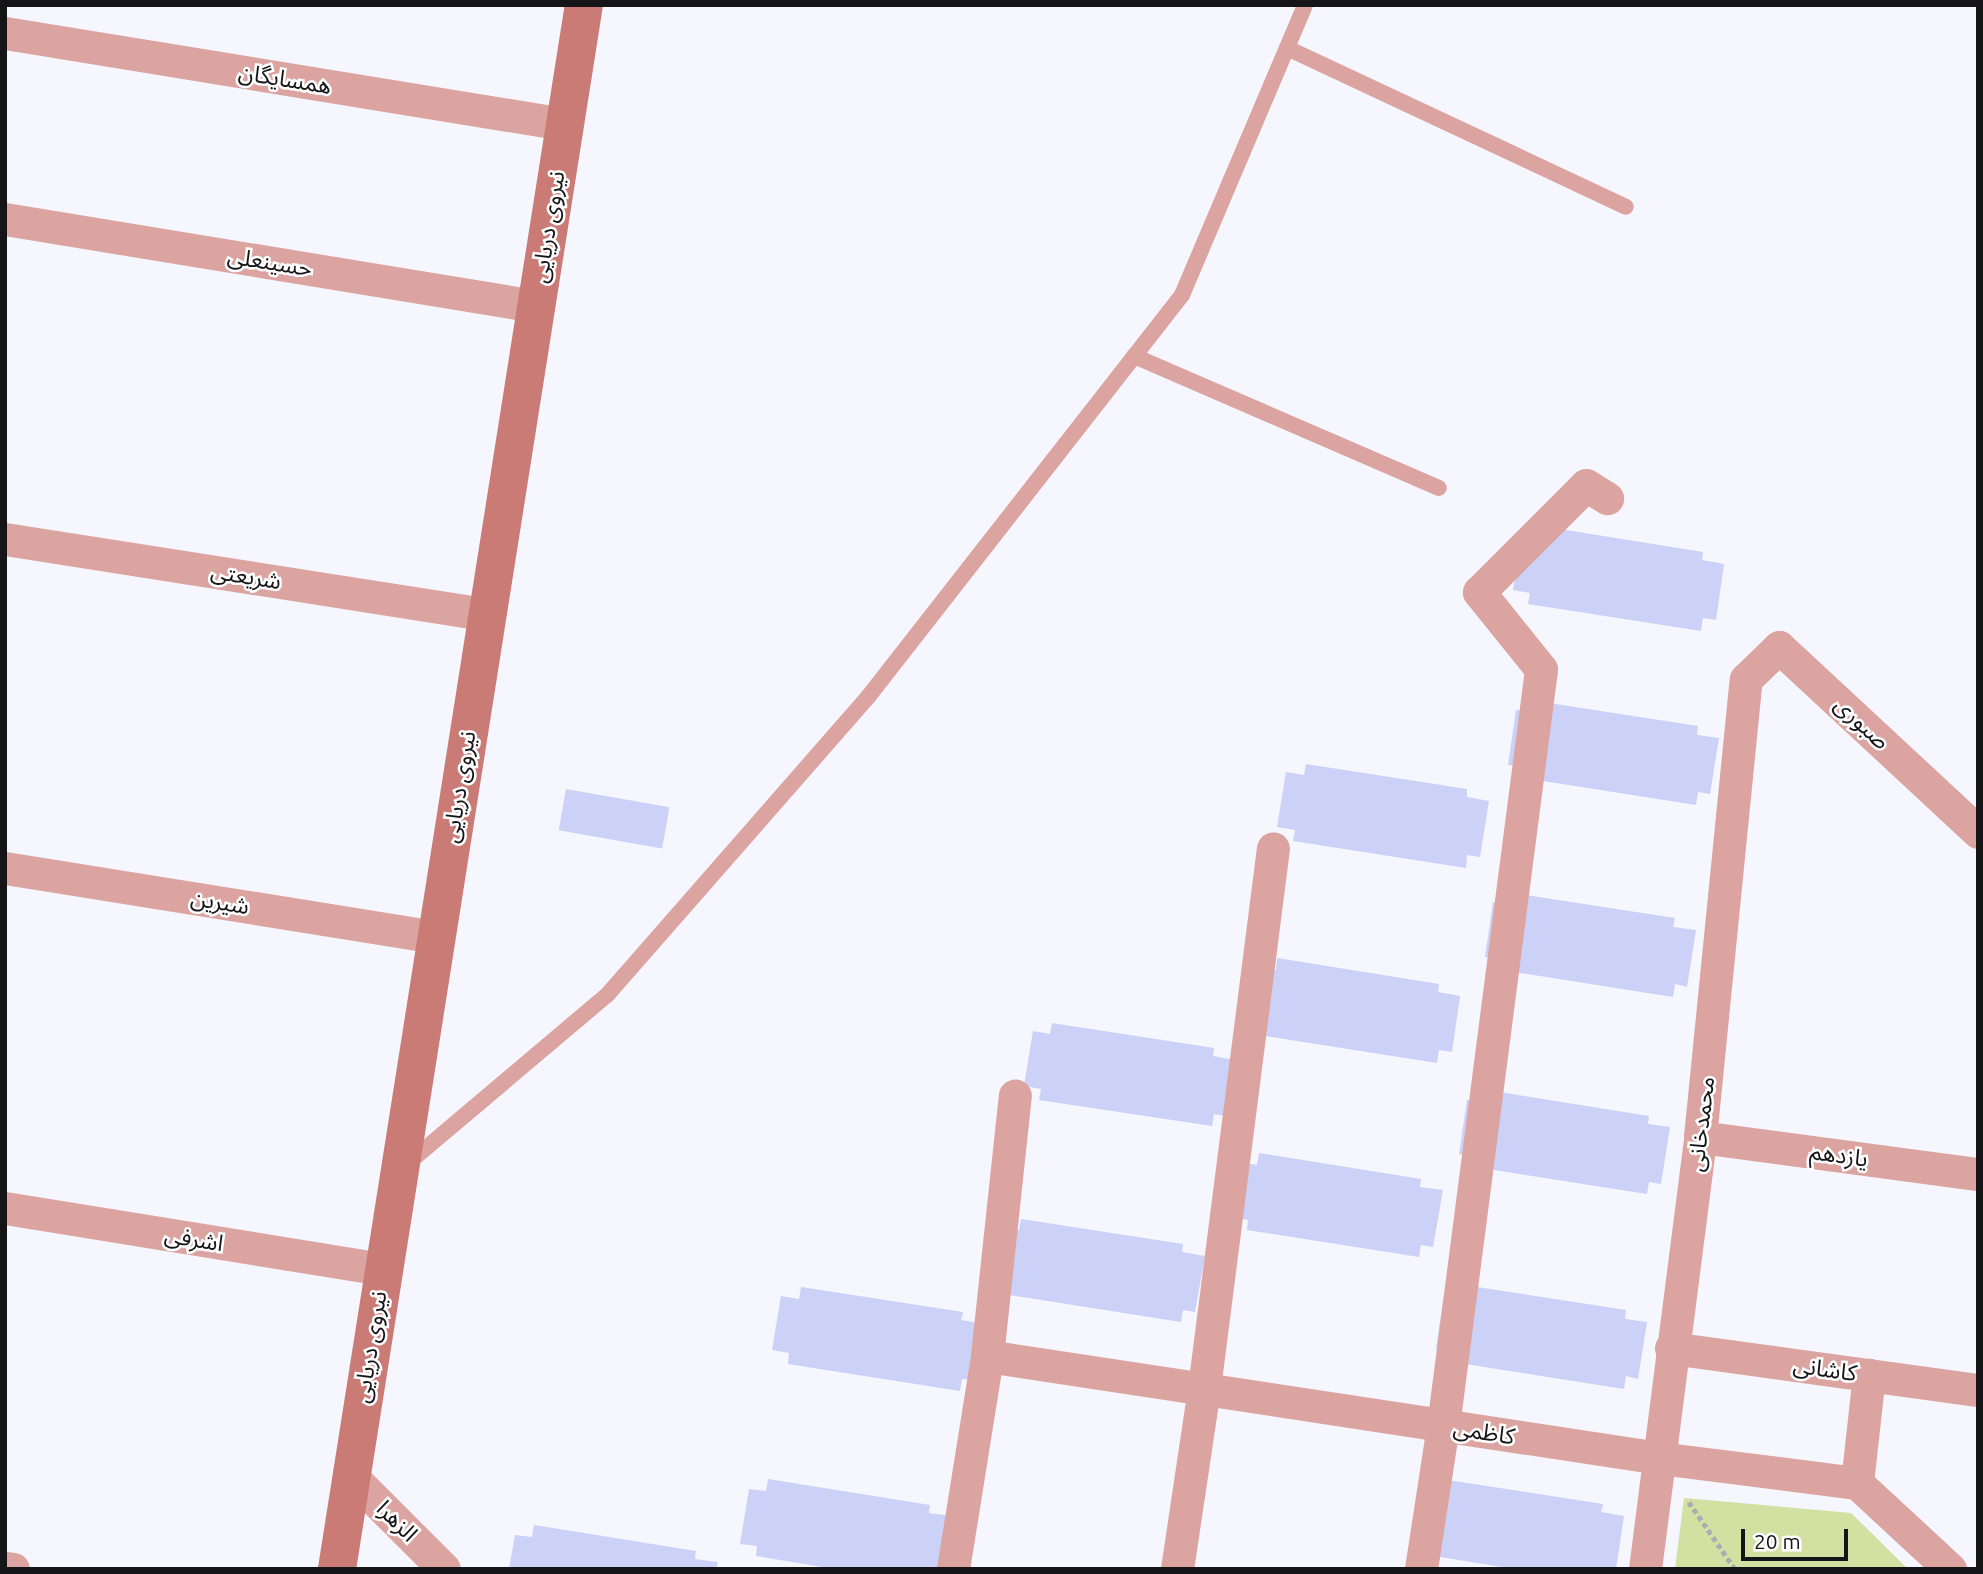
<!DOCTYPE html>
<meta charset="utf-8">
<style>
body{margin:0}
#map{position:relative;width:1983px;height:1574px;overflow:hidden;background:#f5f6fe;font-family:Ubuntu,"Noto Sans Arabic",sans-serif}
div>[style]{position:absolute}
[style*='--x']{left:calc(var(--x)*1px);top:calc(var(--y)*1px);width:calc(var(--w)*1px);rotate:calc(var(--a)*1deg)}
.green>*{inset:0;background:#d2e0a2}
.building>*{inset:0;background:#ccd1f7;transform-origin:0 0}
.path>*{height:4.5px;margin-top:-2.25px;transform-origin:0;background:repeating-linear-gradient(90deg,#acacb3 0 5px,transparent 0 8.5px)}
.service>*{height:16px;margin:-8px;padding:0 8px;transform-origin:8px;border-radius:8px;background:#dca4a0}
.minor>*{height:33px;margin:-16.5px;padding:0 16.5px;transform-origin:16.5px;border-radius:16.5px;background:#dca4a0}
.secondary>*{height:38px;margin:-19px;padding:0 19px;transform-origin:19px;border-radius:19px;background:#ca7b76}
span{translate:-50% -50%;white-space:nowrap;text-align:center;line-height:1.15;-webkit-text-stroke:5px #fff;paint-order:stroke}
.street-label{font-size:23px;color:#151518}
.frame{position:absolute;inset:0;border:7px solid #151518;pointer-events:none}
.scale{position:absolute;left:1741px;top:1529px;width:107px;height:32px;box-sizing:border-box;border:4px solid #151518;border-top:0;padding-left:9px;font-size:21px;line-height:24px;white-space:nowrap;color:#151518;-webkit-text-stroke:5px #fff;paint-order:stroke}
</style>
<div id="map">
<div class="green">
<i style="clip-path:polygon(1684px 1498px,1851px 1513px,1908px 1569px,1675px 1569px)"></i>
</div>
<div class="building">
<i style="clip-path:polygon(1541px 526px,1703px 552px,1702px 560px,1724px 564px,1716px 620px,1703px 618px,1701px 631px,1528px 604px,1530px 593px,1513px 590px,1522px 536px)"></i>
<i style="clip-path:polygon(1536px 701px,1698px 726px,1697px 735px,1719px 738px,1710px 794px,1698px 792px,1696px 805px,1524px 778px,1525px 767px,1508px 765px,1516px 710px,1534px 712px)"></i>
<i style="clip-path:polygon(1306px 764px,1467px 789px,1467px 797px,1489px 801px,1480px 857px,1467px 855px,1466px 868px,1293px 841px,1295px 830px,1277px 827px,1286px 772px,1304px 775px)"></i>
<i style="left:566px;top:789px;width:105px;height:42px;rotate:10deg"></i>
<i style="clip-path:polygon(1513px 893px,1675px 918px,1673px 927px,1696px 930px,1687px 987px,1675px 984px,1673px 997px,1501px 970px,1502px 960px,1485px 957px,1493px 902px,1511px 905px)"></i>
<i style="clip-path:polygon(1277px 958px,1439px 984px,1438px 992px,1460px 996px,1452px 1052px,1439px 1050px,1437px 1063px,1265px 1036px,1258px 967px,1276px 970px)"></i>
<i style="clip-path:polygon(1052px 1023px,1214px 1048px,1213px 1056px,1235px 1060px,1227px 1116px,1214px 1114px,1212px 1126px,1039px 1100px,1041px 1089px,1024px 1086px,1033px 1031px,1050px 1034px)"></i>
<i style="clip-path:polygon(1487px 1090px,1649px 1116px,1648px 1124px,1670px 1127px,1661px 1184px,1649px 1182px,1647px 1194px,1475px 1167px,1476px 1157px,1459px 1154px,1467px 1100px,1485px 1102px)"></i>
<i style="clip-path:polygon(1259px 1153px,1421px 1179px,1420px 1187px,1443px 1190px,1433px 1247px,1421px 1245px,1419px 1257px,1247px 1230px,1248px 1220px,1231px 1217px,1240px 1162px,1257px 1165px)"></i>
<i style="clip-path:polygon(1021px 1219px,1183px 1244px,1182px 1252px,1205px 1256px,1195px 1312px,1183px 1310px,1181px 1322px,1009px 1295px,1002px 1227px,1019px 1230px)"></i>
<i style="clip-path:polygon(1464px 1285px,1626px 1310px,1625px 1319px,1647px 1322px,1638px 1379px,1626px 1376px,1624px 1389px,1452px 1362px,1453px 1352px,1436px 1349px,1444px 1294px)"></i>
<i style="clip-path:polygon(801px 1287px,963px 1312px,961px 1320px,984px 1324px,975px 1380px,962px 1379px,960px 1391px,788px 1364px,789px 1353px,772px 1350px,781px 1296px,799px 1299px)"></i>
<i style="clip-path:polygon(768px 1479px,930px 1505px,929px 1513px,952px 1516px,943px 1569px,834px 1569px,756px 1556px,757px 1546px,740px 1544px,749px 1489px,766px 1491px)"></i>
<i style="clip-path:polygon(1441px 1479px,1603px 1504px,1601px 1512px,1624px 1516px,1616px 1569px,1514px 1569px,1428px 1555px)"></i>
<i style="clip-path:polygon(534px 1525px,696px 1551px,695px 1559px,718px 1562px,716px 1569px,509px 1569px,515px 1535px,532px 1537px)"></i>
</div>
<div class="path">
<i style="--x:1689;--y:1502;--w:81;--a:55.5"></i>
</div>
<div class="service">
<i style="--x:1287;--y:48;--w:374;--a:25.1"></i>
<i style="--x:1134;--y:356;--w:332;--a:23.4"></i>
<i style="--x:407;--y:1164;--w:263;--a:-40.2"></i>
<i style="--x:608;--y:994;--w:395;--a:-48.8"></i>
<i style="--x:868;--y:697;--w:510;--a:-52.01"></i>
<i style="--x:1182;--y:295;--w:315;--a:-67"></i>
</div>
<div class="minor">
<i style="--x:5;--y:33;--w:566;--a:9.25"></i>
<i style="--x:5;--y:219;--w:537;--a:9.32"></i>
<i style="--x:5;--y:539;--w:487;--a:8.9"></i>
<i style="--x:5;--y:868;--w:436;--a:9.1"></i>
<i style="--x:1700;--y:1137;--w:280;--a:7.6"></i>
<i style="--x:5;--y:1208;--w:382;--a:9.2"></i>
<i style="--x:1671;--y:1348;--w:310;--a:7.8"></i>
<i style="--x:987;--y:1356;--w:680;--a:8.63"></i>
<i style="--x:1659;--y:1458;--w:200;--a:7.2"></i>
<i style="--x:1857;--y:1483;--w:127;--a:42.8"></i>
<i style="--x:349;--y:1474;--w:134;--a:45"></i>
<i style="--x:1857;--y:1483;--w:109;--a:-83.7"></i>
<i style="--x:5;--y:1568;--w:8;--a:7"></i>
<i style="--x:953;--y:1569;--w:216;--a:-80.9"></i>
<i style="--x:987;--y:1356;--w:262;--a:-83.9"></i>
<i style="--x:1177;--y:1569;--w:183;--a:-81.5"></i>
<i style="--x:1204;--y:1388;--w:544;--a:-82.72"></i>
<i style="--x:1421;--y:1569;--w:145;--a:-81.3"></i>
<i style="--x:1443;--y:1426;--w:763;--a:-82.62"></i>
<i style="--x:1541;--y:669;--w:99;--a:-128.8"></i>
<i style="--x:1479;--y:592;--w:151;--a:-45"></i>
<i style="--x:1586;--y:485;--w:25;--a:32"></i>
<i style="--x:1645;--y:1569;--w:435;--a:-82.7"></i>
<i style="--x:1700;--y:1137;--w:460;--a:-84.3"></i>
<i style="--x:1746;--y:679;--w:46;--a:-44.1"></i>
<i style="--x:1779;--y:647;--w:272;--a:42.9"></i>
</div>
<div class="secondary">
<i style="--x:337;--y:1569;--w:1583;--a:-81.03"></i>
</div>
<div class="street-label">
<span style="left:285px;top:79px;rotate:9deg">همسایگان</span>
<span style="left:548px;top:227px;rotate:-81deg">نیروی دریایی</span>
<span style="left:270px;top:262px;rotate:9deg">حسینعلی</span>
<span style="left:246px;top:576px;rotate:9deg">شریعتی</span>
<span style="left:1862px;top:723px;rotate:43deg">صبوری</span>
<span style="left:459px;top:787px;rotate:-81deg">نیروی دریایی</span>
<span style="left:220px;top:902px;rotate:9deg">شیرین</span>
<span style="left:1701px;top:1124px;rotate:-83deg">محمدخانی</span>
<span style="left:1839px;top:1155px;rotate:8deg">یازدهم</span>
<span style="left:194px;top:1239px;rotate:9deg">اشرفی</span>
<span style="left:370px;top:1347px;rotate:-81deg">نیروی دریایی</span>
<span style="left:1825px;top:1369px;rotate:8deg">کاشانی</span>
<span style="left:1484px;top:1432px;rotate:9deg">کاظمی</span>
<span style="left:397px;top:1521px;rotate:45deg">الزهرا</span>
</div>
<div class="frame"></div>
<div class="scale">20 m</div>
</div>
